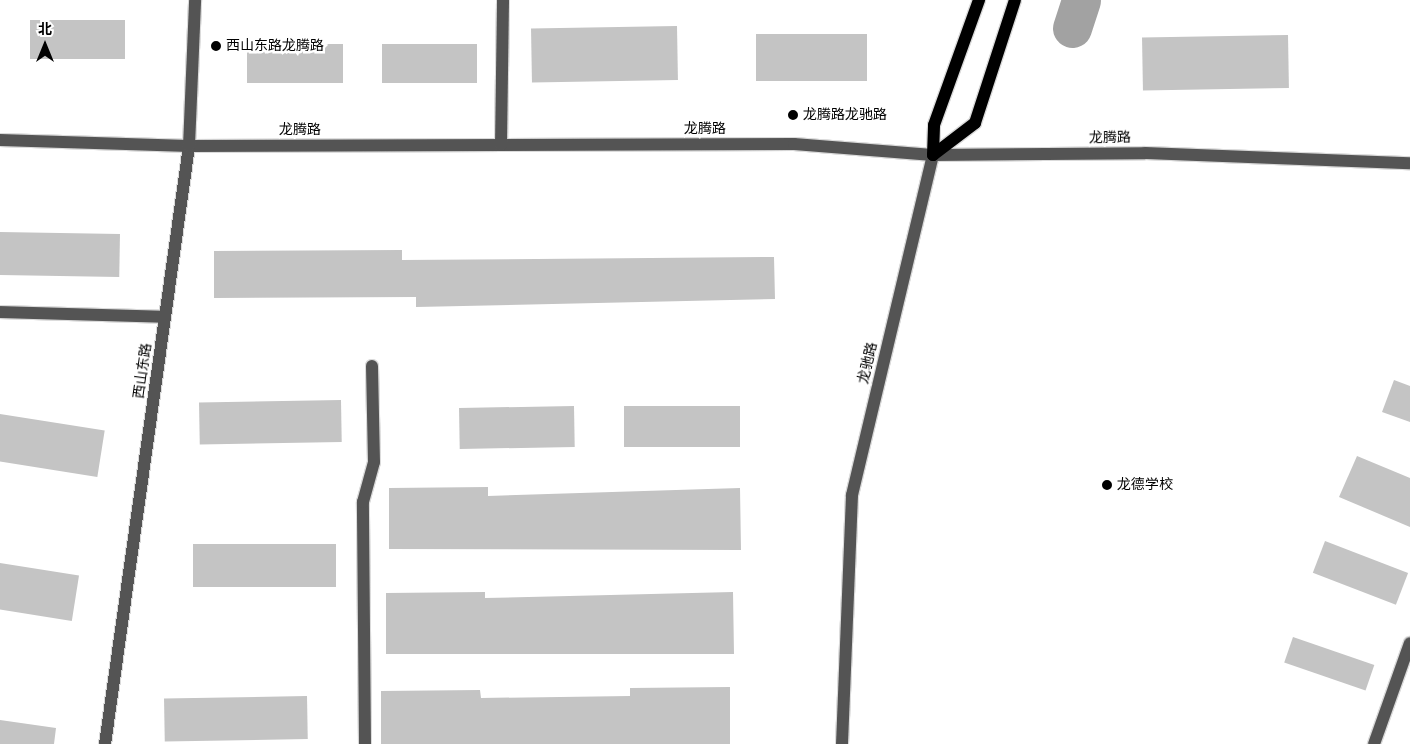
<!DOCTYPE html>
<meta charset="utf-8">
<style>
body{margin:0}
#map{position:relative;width:1410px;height:744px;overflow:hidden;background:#fff;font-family:"Sofia Sans Condensed","Noto Sans SC",sans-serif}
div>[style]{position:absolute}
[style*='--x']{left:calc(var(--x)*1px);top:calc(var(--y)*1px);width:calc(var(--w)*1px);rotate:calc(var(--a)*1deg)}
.river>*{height:39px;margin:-19.5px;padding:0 19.5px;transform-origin:19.5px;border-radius:19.5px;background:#a2a2a2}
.building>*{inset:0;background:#c4c4c4;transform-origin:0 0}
.roads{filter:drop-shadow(1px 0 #dbdbdb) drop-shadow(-1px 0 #dbdbdb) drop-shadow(0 1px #dbdbdb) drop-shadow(0 -1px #dbdbdb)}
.minor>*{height:12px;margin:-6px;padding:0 6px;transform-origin:6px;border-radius:6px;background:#545454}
.major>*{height:12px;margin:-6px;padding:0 6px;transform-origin:6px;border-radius:6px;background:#000}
.dots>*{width:14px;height:14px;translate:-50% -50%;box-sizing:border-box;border:2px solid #fff;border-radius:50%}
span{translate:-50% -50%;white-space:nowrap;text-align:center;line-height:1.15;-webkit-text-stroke:5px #fff;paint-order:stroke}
.poi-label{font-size:14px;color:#000}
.left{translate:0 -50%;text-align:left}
.street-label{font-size:14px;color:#000}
.north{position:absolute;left:20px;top:20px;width:50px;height:50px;-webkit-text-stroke:4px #fff;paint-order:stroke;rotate:0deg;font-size:14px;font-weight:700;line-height:20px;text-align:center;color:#000}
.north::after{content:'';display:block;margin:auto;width:18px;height:22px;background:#000;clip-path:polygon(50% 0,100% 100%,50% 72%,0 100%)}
</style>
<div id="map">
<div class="river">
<i style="--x:1072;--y:28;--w:29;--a:-72"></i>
</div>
<div class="building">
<i style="left:30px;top:20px;width:95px;height:39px"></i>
<i style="left:677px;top:26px;width:54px;height:146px;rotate:89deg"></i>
<i style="left:756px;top:34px;width:111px;height:47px"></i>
<i style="left:1288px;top:35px;width:53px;height:146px;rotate:89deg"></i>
<i style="left:247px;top:44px;width:96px;height:39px"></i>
<i style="left:382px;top:44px;width:95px;height:39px"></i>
<i style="left:0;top:232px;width:120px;height:43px;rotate:1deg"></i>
<i style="clip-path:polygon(402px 250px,402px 260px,774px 257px,775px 299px,416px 307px,416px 297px,214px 298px,214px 251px)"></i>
<i style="clip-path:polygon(1394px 380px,1410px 386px,1410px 422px,1382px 412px)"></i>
<i style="left:341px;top:400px;width:42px;height:142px;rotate:89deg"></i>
<i style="left:574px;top:406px;width:41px;height:115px;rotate:89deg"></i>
<i style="left:740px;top:406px;width:41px;height:116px;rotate:90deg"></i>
<i style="left:0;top:414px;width:106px;height:47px;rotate:9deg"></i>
<i style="clip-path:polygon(1357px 456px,1410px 478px,1410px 527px,1339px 497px)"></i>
<i style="clip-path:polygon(488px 487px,488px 496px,740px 488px,741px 550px,389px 549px,389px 488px)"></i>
<i style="left:1325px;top:541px;width:89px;height:34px;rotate:21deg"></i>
<i style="left:336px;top:544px;width:43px;height:143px;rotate:90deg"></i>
<i style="left:0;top:563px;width:80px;height:46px;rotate:9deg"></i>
<i style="clip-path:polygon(485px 592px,485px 598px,733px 592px,734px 654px,386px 654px,386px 593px)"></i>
<i style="left:1293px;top:637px;width:86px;height:27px;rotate:19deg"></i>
<i style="clip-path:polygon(730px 687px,730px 744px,381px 744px,381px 691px,480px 690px,481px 698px,630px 696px,630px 688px)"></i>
<i style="left:307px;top:696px;width:43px;height:143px;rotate:89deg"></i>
<i style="clip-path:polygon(0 720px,56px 728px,54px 744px,0 744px)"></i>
</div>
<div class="roads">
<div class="minor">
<i style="--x:0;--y:140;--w:189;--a:1.8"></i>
<i style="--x:189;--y:146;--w:605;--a:-0.19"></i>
<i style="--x:794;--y:144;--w:139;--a:4.5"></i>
<i style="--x:933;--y:155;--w:212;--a:-0.5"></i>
<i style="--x:1145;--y:153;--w:265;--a:2.2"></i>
<i style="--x:501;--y:145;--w:145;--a:-89.2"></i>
<i style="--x:0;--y:312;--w:165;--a:1.7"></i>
<i style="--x:105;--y:744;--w:604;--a:-82"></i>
<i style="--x:189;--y:146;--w:146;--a:-87.6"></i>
<i style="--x:365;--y:744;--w:242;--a:-90.5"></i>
<i style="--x:363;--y:502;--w:41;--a:-74.6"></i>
<i style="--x:374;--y:462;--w:96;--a:-91.2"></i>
<i style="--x:842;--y:744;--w:249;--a:-87.7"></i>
<i style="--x:852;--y:495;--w:350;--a:-76.6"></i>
<i style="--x:1374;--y:744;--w:107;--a:-70.4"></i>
</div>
<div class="major">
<i style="--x:933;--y:155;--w:53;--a:-37.3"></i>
<i style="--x:975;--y:123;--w:129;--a:-72"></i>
<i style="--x:933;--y:155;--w:30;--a:-88"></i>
<i style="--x:934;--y:125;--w:133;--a:-70.2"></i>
</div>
</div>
<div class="dots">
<i style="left:216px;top:46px;background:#000"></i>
<i style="left:793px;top:115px;background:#000"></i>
<i style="left:1107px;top:485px;background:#000"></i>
</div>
<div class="poi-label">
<span class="left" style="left:226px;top:46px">西山东路龙腾路</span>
<span class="left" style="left:803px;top:115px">龙腾路龙驰路</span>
<span class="left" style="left:1117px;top:485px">龙德学校</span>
</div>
<div class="street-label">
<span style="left:705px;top:129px">龙腾路</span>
<span style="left:300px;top:130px">龙腾路</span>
<span style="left:1110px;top:138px;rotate:-1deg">龙腾路</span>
<span style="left:868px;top:363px;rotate:-77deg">龙驰路</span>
<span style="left:143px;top:371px;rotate:-82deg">西山东路</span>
</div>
<div class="north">北</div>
</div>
